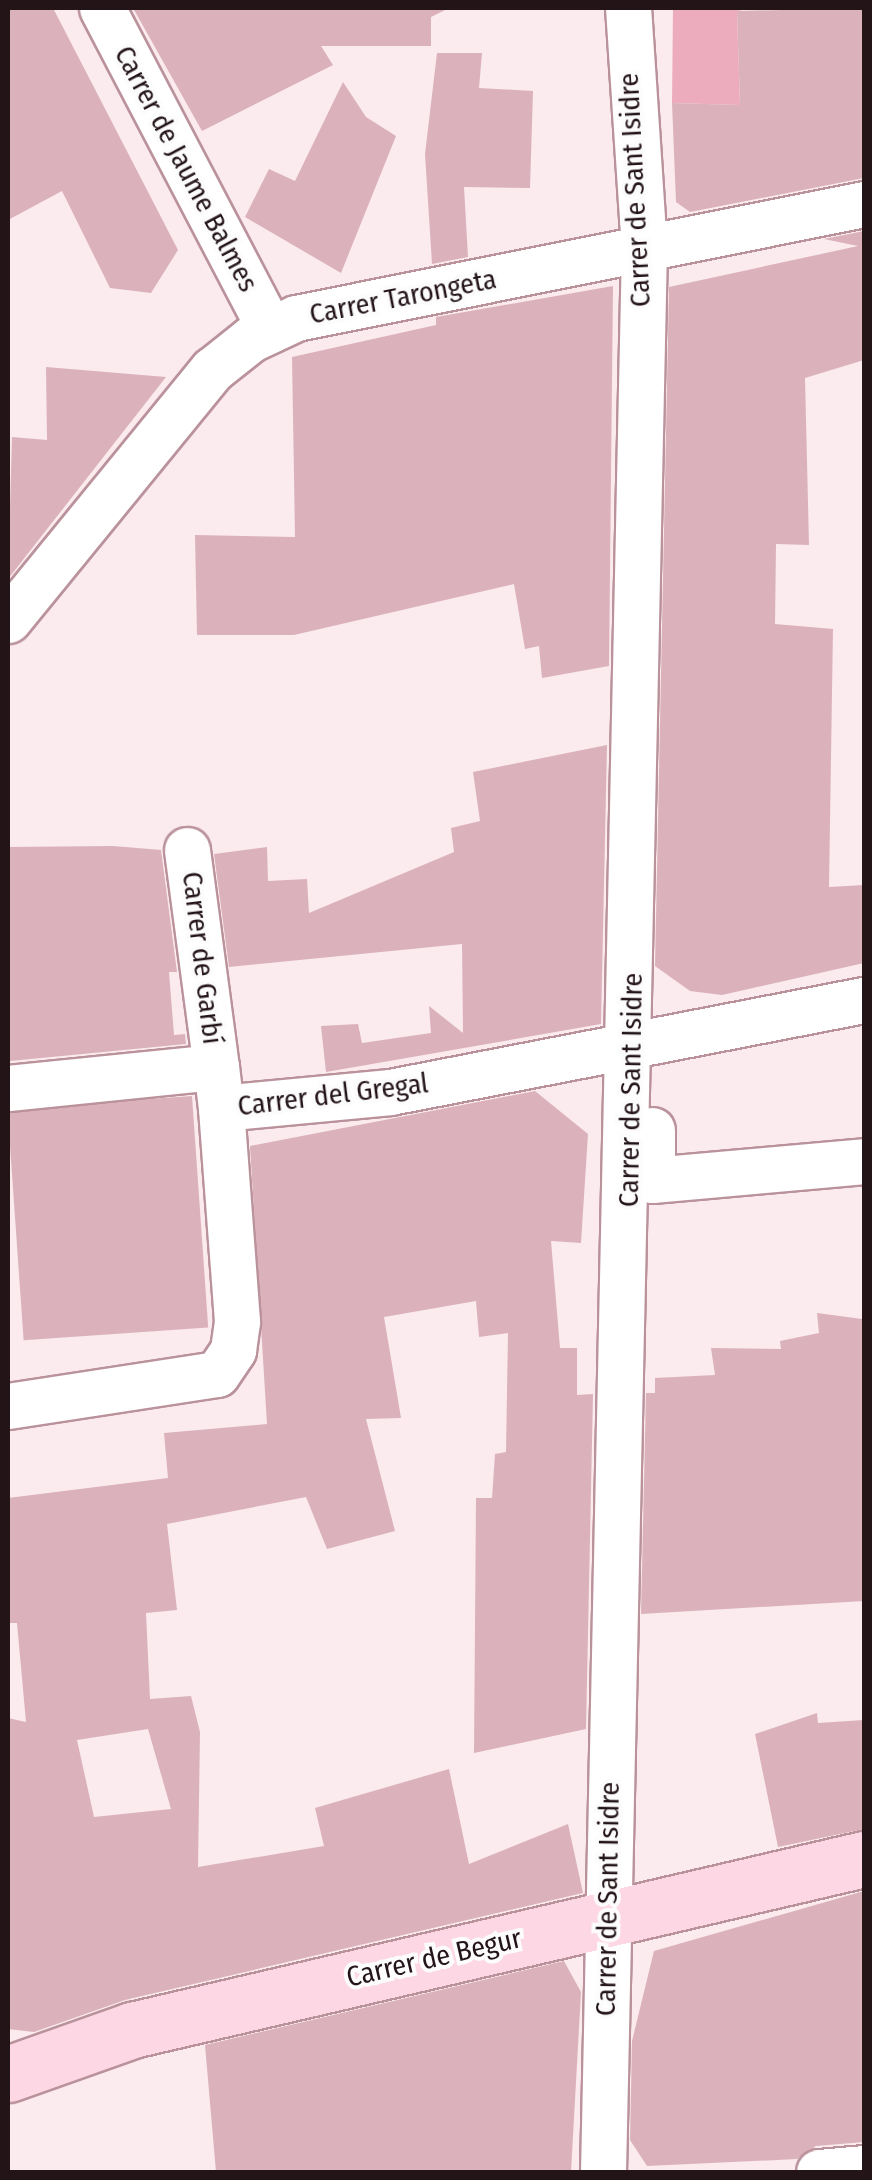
<!DOCTYPE html>
<meta charset="utf-8">
<style>
body{margin:0}
#map{position:relative;width:872px;height:2180px;overflow:hidden;background:#fbeaee;font-family:"Fira Sans Condensed",sans-serif}
div>[style]{position:absolute}
[style*='--x']{left:calc(var(--x)*1px);top:calc(var(--y)*1px);width:calc(var(--w)*1px);rotate:calc(var(--a)*1deg)}
.green>*{inset:0;background:#ecacbd}
.building>*{inset:0;background:#dbb2bc;transform-origin:0 0}
.roads{filter:drop-shadow(2px 0 #ba929c) drop-shadow(-2px 0 #ba929c) drop-shadow(0 2px #ba929c) drop-shadow(0 -2px #ba929c)}
.street>*{height:45px;margin:-22.5px;padding:0 22.5px;transform-origin:22.5px;border-radius:22.5px;background:#fff}
.secondary>*{height:55px;margin:-27.5px;padding:0 27.5px;transform-origin:27.5px;border-radius:27.5px;background:#fdd8e4}
span{translate:-50% -50%;white-space:nowrap;text-align:center;line-height:1.15;-webkit-text-stroke:8px #fcfcfc;paint-order:stroke}
.street-label{font-size:28px;color:#231418}
.frame{position:absolute;inset:0;border:10px solid #231418;pointer-events:none}
</style>
<div id="map">
<div class="green">
<i style="clip-path:polygon(673px 8px,756px 8px,737px 11px,740px 105px,672px 103px)"></i>
</div>
<div class="building">
<i style="clip-path:polygon(8px 8px,53px 8px,178px 250px,151px 293px,110px 288px,62px 191px,8px 220px)"></i>
<i style="clip-path:polygon(133px 8px,449px 8px,431px 17px,431px 46px,321px 46px,333px 65px,202px 131px)"></i>
<i style="clip-path:polygon(864px 8px,864px 178px,690px 212px,676px 202px,672px 103px,740px 105px,737px 11px)"></i>
<i style="clip-path:polygon(437px 53px,482px 53px,479px 88px,533px 91px,530px 188px,464px 187px,468px 257px,432px 264px,425px 154px)"></i>
<i style="clip-path:polygon(343px 82px,366px 117px,396px 136px,341px 273px,245px 217px,269px 169px,295px 181px)"></i>
<i style="clip-path:polygon(864px 231px,864px 360px,805px 378px,809px 545px,776px 544px,775px 624px,833px 629px,829px 887px,864px 885px,864px 963px,722px 995px,690px 991px,655px 966px,669px 287px,858px 246px,824px 239px)"></i>
<i style="clip-path:polygon(613px 286px,609px 666px,542px 678px,539px 646px,525px 649px,514px 584px,294px 635px,197px 635px,195px 535px,295px 537px,292px 357px,436px 325px,436px 317px)"></i>
<i style="clip-path:polygon(46px 367px,166px 377px,8px 579px,12px 437px,47px 440px)"></i>
<i style="clip-path:polygon(607px 745px,601px 1024px,326px 1072px,321px 1026px,358px 1024px,362px 1043px,431px 1033px,429px 1006px,463px 1033px,462px 944px,229px 967px,214px 854px,267px 847px,268px 881px,307px 879px,309px 913px,454px 852px,451px 828px,480px 821px,473px 772px)"></i>
<i style="clip-path:polygon(113px 846px,161px 850px,177px 972px,169px 972px,174px 1035px,185px 1034px,186px 1044px,10px 1061px,8px 847px)"></i>
<i style="clip-path:polygon(evenodd,535px 1091px,588px 1134px,581px 1243px,551px 1241px,560px 1348px,577px 1348px,577px 1395px,593px 1394px,586px 1729px,474px 1753px,476px 1498px,492px 1498px,495px 1454px,506px 1452px,508px 1333px,479px 1337px,476px 1301px,384px 1317px,401px 1418px,366px 1419px,395px 1531px,327px 1549px,306px 1497px,167px 1524px,177px 1610px,146px 1613px,150px 1699px,191px 1696px,200px 1732px,198px 1867px,324px 1846px,315px 1808px,449px 1769px,469px 1864px,568px 1824px,583px 1893px,125px 2000px,34px 2032px,8px 2029px,8px 1718px,26px 1722px,17px 1623px,8px 1623px,8px 1498px,168px 1478px,164px 1433px,267px 1424px,250px 1146px,535px 1091px,148px 1729px,171px 1809px,94px 1817px,77px 1740px,148px 1729px)"></i>
<i style="left:192px;top:1096px;width:232px;height:185px;rotate:86deg"></i>
<i style="clip-path:polygon(817px 1313px,862px 1319px,864px 1601px,641px 1614px,646px 1393px,655px 1393px,655px 1378px,715px 1375px,711px 1348px,781px 1349px,780px 1341px,819px 1333px)"></i>
<i style="clip-path:polygon(817px 1713px,818px 1723px,864px 1720px,864px 1829px,778px 1847px,755px 1734px)"></i>
<i style="clip-path:polygon(864px 1891px,864px 2142px,816px 2146px,797px 2159px,647px 2166px,630px 2140px,632px 2041px,654px 1951px)"></i>
<i style="clip-path:polygon(564px 1961px,581px 1992px,571px 2172px,216px 2172px,205px 2045px)"></i>
</div>
<div class="roads">
<div class="street">
<i style="--x:102;--y:8;--w:363;--a:62.4"></i>
<i style="--x:8;--y:620;--w:323;--a:-50.8"></i>
<i style="--x:212;--y:370;--w:50;--a:-38.5"></i>
<i style="--x:251;--y:339;--w:50;--a:-25"></i>
<i style="--x:296;--y:318;--w:579;--a:-11.35"></i>
<i style="--x:187;--y:850;--w:219;--a:82.4"></i>
<i style="--x:8;--y:1088;--w:209;--a:-5.8"></i>
<i style="--x:216;--y:1067;--w:41;--a:83"></i>
<i style="--x:221;--y:1108;--w:170;--a:-5.4"></i>
<i style="--x:390;--y:1092;--w:483;--a:-11"></i>
<i style="--x:652;--y:1130;--w:50;--a:90"></i>
<i style="--x:652;--y:1180;--w:213;--a:-5.1"></i>
<i style="--x:8;--y:1406;--w:211;--a:-8.7"></i>
<i style="--x:217;--y:1374;--w:29;--a:-56"></i>
<i style="--x:233;--y:1350;--w:29;--a:-82"></i>
<i style="--x:237;--y:1321;--w:214;--a:-94.3"></i>
<i style="--x:603;--y:2172;--w:1924;--a:-88.78"></i>
<i style="--x:644;--y:248;--w:241;--a:-93.8"></i>
<i style="--x:819;--y:2172;--w:45;--a:-5.1"></i>
</div>
<div class="secondary">
<i style="--x:8;--y:2074;--w:132;--a:-19.5"></i>
<i style="--x:132;--y:2030;--w:752;--a:-13.15"></i>
</div>
</div>
<div class="street-label">
<span style="left:186px;top:169px;rotate:62deg">Carrer de Jaume Balmes</span>
<span style="left:635px;top:190px;rotate:-93deg">Carrer de Sant Isidre</span>
<span style="left:403px;top:297px;rotate:-11deg">Carrer Tarongeta</span>
<span style="left:202px;top:958px;rotate:83deg">Carrer de Garbí</span>
<span style="left:631px;top:1090px;rotate:-89deg">Carrer de Sant Isidre</span>
<span style="left:333px;top:1095px;rotate:-7deg">Carrer del Gregal</span>
<span style="left:608px;top:1899px;rotate:-89deg">Carrer de Sant Isidre</span>
<span style="left:434px;top:1958px;rotate:-13deg">Carrer de Begur</span>
</div>
<div class="frame"></div>
</div>
